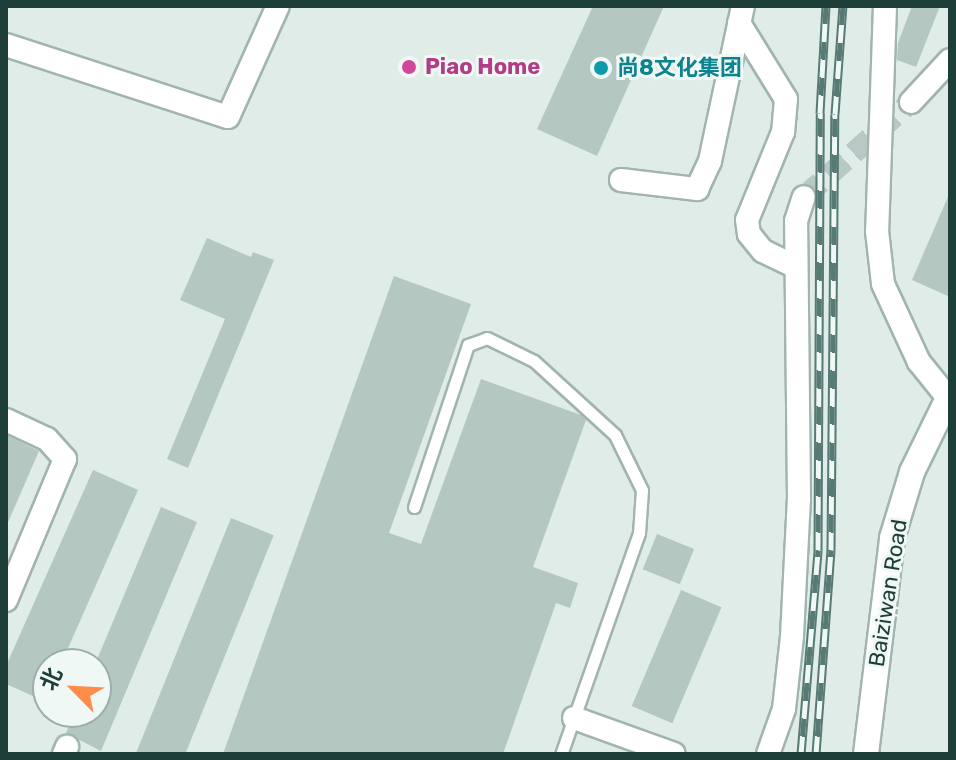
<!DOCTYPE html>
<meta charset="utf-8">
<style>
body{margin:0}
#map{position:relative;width:956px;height:760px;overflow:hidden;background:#dfece8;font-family:Rubik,"Noto Sans SC",sans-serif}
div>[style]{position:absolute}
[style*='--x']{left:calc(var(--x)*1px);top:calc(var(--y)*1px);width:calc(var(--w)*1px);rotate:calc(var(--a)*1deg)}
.building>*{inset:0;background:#b4c7c1;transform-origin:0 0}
.street-tunnel>*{height:22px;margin-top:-11px;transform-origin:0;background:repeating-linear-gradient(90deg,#b8c9c5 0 22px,transparent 0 33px)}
.roads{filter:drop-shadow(2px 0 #a1b4b0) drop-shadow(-2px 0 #a1b4b0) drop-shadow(0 2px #a1b4b0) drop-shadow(0 -2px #a1b4b0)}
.lane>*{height:11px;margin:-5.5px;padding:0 5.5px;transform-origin:5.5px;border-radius:5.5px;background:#fff}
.street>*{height:22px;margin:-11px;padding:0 11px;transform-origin:11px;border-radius:11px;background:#fff}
.secondary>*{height:24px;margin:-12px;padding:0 12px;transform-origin:12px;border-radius:12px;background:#fff}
.rail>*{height:9px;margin-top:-4.5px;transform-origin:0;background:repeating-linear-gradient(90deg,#eff8f5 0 18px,#587a75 0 36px);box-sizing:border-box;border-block:2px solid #587a75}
.dots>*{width:22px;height:22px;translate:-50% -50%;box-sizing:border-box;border:4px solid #eff8f5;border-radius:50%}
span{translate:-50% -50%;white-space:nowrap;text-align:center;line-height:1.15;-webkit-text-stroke:6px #eff8f5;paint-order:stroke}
.hotel-label{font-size:22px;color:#b23c85;font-weight:700}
.left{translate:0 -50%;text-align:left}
.culture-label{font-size:22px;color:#0d838f;font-weight:700}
.street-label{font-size:22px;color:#1e3e39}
.frame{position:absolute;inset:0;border:8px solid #1e3e39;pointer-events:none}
.north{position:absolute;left:32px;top:648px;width:80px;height:80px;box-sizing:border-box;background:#eff8f5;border:2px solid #9baeaa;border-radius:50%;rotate:294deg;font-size:22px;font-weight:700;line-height:32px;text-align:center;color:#1e3e39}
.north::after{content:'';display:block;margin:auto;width:28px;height:36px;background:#ff8d4a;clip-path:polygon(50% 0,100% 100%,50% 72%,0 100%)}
</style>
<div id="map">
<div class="building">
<i style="clip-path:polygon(593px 6px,664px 6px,597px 156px,537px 129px)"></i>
<i style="clip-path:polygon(912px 6px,940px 6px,916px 67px,897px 60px,898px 43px)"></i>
<i style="clip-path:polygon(950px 192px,950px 297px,912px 280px)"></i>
<i style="clip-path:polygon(207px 238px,251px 257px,253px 252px,274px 260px,188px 468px,167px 459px,225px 319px,180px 300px)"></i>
<i style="clip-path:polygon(394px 276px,471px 304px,389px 533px,421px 544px,481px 379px,581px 415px,586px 420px,533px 567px,578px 583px,570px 608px,556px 603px,503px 754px,223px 754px)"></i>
<i style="clip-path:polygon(6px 435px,39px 451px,6px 527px)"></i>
<i style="clip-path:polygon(93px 470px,138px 490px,61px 664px,48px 664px,44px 701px,6px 684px,6px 666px)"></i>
<i style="clip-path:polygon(161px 507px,197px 522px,101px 751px,66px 733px,75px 712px,96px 712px,96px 662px)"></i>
<i style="left:231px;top:518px;width:46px;height:255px;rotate:22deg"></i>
<i style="left:657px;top:534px;width:40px;height:38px;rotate:22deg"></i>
<i style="left:681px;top:590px;width:44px;height:126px;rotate:23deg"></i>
</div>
<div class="street-tunnel">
<i style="--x:804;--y:197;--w:143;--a:-41.6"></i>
</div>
<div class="roads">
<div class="lane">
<i style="--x:414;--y:507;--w:171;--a:-71.6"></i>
<i style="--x:468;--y:345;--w:20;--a:-20"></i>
<i style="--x:487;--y:338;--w:52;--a:26.1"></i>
<i style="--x:534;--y:361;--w:110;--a:42.4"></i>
<i style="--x:615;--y:435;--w:61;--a:63.9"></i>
<i style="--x:642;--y:490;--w:43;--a:94"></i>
<i style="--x:639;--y:533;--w:234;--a:109.4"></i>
</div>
<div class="street">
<i style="--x:885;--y:6;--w:225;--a:92"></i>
<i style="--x:877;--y:231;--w:53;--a:83.5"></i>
<i style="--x:883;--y:284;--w:86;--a:65.2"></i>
<i style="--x:919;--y:362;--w:46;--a:51.1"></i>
<i style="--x:739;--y:23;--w:89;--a:58.3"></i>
<i style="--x:786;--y:99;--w:33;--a:95"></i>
<i style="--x:783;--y:132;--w:95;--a:112.2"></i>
<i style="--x:747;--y:220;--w:14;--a:82"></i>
<i style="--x:749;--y:234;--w:22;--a:51"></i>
<i style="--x:763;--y:251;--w:37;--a:26"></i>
<i style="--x:6;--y:45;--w:233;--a:18"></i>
<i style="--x:228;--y:117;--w:122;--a:-65.8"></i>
<i style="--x:911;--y:102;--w:57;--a:-47.1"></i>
<i style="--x:621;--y:180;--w:77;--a:6.8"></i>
<i style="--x:697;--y:189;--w:31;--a:-65"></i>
<i style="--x:710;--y:161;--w:158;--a:-78"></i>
<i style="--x:6;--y:420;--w:45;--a:24.9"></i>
<i style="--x:47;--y:439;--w:27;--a:48"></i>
<i style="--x:65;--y:459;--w:153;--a:112.7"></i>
<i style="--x:574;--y:718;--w:106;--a:19.8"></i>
<i style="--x:64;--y:754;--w:8;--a:-67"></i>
<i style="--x:768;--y:754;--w:48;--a:-70.4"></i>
<i style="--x:784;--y:709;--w:73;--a:-83.7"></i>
<i style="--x:792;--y:636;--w:137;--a:-87.1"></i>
<i style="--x:799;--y:499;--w:278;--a:-90.6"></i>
<i style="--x:796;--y:221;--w:25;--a:-72"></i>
</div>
<div class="secondary">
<i style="--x:866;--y:754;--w:218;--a:-83.1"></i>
<i style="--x:892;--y:538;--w:69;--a:-73.1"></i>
<i style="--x:912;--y:472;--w:87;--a:-64"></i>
</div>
</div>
<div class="rail">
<i style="--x:801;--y:754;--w:205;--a:-85.2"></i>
<i style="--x:818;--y:550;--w:437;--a:-89.7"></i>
<i style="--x:820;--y:113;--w:107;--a:-86.8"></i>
<i style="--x:816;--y:754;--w:205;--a:-85.8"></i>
<i style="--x:831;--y:550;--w:436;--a:-89.5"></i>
<i style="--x:835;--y:114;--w:108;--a:-85.8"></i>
</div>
<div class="dots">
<i style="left:409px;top:67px;background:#d1479c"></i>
<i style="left:601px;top:68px;background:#0f9aa8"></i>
</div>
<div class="hotel-label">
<span class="left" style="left:425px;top:67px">Piao Home</span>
</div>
<div class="culture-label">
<span class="left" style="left:617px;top:68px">尚8文化集团</span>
</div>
<div class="street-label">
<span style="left:888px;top:593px;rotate:-81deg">Baiziwan Road</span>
</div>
<div class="frame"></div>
<div class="north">北</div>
</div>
